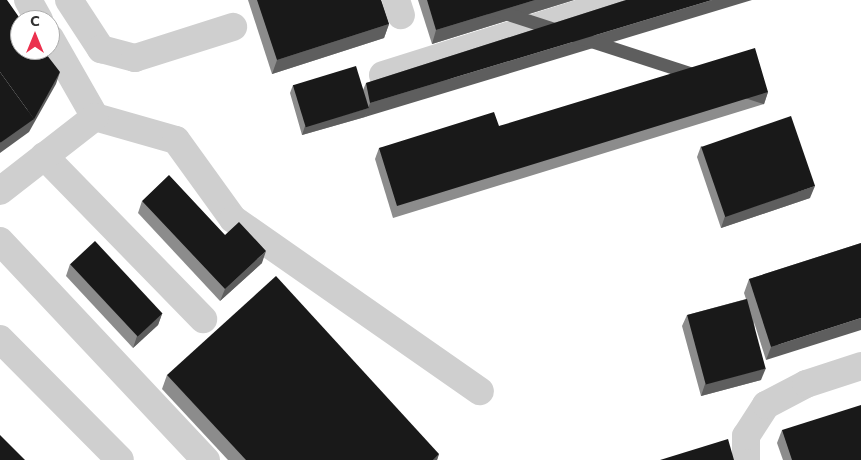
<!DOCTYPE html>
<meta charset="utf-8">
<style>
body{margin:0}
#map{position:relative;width:861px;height:460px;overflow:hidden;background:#fff;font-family:Commissioner,sans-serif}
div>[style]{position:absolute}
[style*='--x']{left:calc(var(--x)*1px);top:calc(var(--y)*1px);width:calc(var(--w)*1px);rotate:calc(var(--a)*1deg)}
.minor>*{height:28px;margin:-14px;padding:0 14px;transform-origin:14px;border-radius:14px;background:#cfcfcf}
.wall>*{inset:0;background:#8c8c8c}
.shaded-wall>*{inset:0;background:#5e5e5e;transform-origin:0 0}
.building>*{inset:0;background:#191919;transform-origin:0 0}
span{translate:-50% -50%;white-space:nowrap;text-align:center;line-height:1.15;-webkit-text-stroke:5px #fff;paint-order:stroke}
.north{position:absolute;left:10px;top:10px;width:50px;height:50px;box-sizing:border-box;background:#fff;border:1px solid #adadad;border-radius:50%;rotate:0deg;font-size:14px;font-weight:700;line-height:20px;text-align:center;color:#323232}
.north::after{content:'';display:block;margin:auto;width:18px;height:22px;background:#eb314e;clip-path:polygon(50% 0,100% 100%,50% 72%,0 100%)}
</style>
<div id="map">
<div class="minor">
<i style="--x:28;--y:0;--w:23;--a:61"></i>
<i style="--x:69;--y:0;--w:59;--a:56.9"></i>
<i style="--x:101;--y:49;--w:35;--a:15"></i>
<i style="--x:135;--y:58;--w:103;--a:-17.6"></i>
<i style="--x:396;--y:0;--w:16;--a:72"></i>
<i style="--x:50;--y:38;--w:91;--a:60.3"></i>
<i style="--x:95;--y:117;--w:84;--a:15.9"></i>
<i style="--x:176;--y:140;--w:97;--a:54.2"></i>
<i style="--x:233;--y:219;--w:301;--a:34.9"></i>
<i style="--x:383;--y:75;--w:250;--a:-17.4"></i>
<i style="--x:44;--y:156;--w:228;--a:45.7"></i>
<i style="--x:0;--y:191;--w:120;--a:-37.9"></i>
<i style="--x:0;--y:241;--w:301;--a:46.8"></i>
<i style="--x:0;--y:339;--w:170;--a:45.2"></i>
<i style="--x:746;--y:460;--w:24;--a:-90"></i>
<i style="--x:746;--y:436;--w:37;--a:-57"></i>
<i style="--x:766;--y:405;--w:45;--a:-27.7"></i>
<i style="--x:806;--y:384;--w:58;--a:-18.1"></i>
</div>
<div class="wall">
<i style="clip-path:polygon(248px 0,381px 0,389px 24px,384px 38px,272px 74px)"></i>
<i style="clip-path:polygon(418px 0,574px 0,432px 44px)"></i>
<i style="clip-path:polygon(626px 0,365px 117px,302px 135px,290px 93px,293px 85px,363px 90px,366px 83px)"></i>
<i style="clip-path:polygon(768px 92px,764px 104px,393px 218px,375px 159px,379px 148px,499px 126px)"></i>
<i style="clip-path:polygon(701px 146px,810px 198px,721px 228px,697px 157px)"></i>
<i style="clip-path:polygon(142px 201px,225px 235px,262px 263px,220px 301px,138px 213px)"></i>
<i style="clip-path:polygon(861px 243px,766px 360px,754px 322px,761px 380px,701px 396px,682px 326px,687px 315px,746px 299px,744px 293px,749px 279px)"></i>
<i style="clip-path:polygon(70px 264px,162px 314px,158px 325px,133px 348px,66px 276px)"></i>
<i style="clip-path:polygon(167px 375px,439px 454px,437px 460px,228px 460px,162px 389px)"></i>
<i style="clip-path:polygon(782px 430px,861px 460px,783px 460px,777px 443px)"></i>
</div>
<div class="shaded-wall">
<i style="clip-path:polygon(535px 0,574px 0,432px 44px,436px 30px)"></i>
<i style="clip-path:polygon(712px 0,752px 0,365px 117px,370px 103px)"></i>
<i style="clip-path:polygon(389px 24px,384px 38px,272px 74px,277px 60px)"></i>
<i style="clip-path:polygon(60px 72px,56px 84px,29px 132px,0 153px,0 143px)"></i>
<i style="left:768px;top:92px;width:13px;height:388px;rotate:108deg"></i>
<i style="clip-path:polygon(369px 108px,365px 117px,302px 135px,305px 126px)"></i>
<i style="clip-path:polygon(815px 186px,810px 198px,721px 228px,725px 216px)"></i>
<i style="clip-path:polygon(266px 251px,262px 263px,220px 301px,225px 289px)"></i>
<i style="clip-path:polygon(162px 314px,158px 325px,133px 348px,137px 336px)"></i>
<i style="clip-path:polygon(861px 318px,861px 330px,766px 360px,771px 347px)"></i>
<i style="clip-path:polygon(766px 368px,761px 380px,701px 396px,705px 384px)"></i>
<i style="clip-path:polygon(439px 454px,437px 460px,433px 460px)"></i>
</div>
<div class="building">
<i style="clip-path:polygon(0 0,7px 0,21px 20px,20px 20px,20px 50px,43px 50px,60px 72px,33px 121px,34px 119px,0 72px)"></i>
<i style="clip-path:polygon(257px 0,381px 0,389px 24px,277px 60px)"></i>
<i style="clip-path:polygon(427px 0,535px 0,436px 30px)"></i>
<i style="clip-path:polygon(626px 0,712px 0,370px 103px,366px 83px)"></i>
<i style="clip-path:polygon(755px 48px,768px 92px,397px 206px,379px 148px,494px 112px,499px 126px)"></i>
<i style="left:356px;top:66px;width:44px;height:66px;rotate:73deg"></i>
<i style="clip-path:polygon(0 72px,34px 119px,0 143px)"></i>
<i style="left:791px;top:116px;width:74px;height:95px;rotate:71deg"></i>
<i style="clip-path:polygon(169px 175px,225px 235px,239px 222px,266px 251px,225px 289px,142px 201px)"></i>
<i style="left:95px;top:241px;width:99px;height:34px;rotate:47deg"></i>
<i style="clip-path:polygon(861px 243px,861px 318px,771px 347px,749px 279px)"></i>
<i style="clip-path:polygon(276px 276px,439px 454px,433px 460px,246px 460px,167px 375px)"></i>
<i style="left:747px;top:299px;width:72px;height:62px;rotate:75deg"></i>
<i style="clip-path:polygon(861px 405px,861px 460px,792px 460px,782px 430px)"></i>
<i style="clip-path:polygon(0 435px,25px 460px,0 460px)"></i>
<i style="clip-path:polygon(728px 439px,734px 460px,660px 460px)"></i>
</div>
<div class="north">С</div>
</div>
